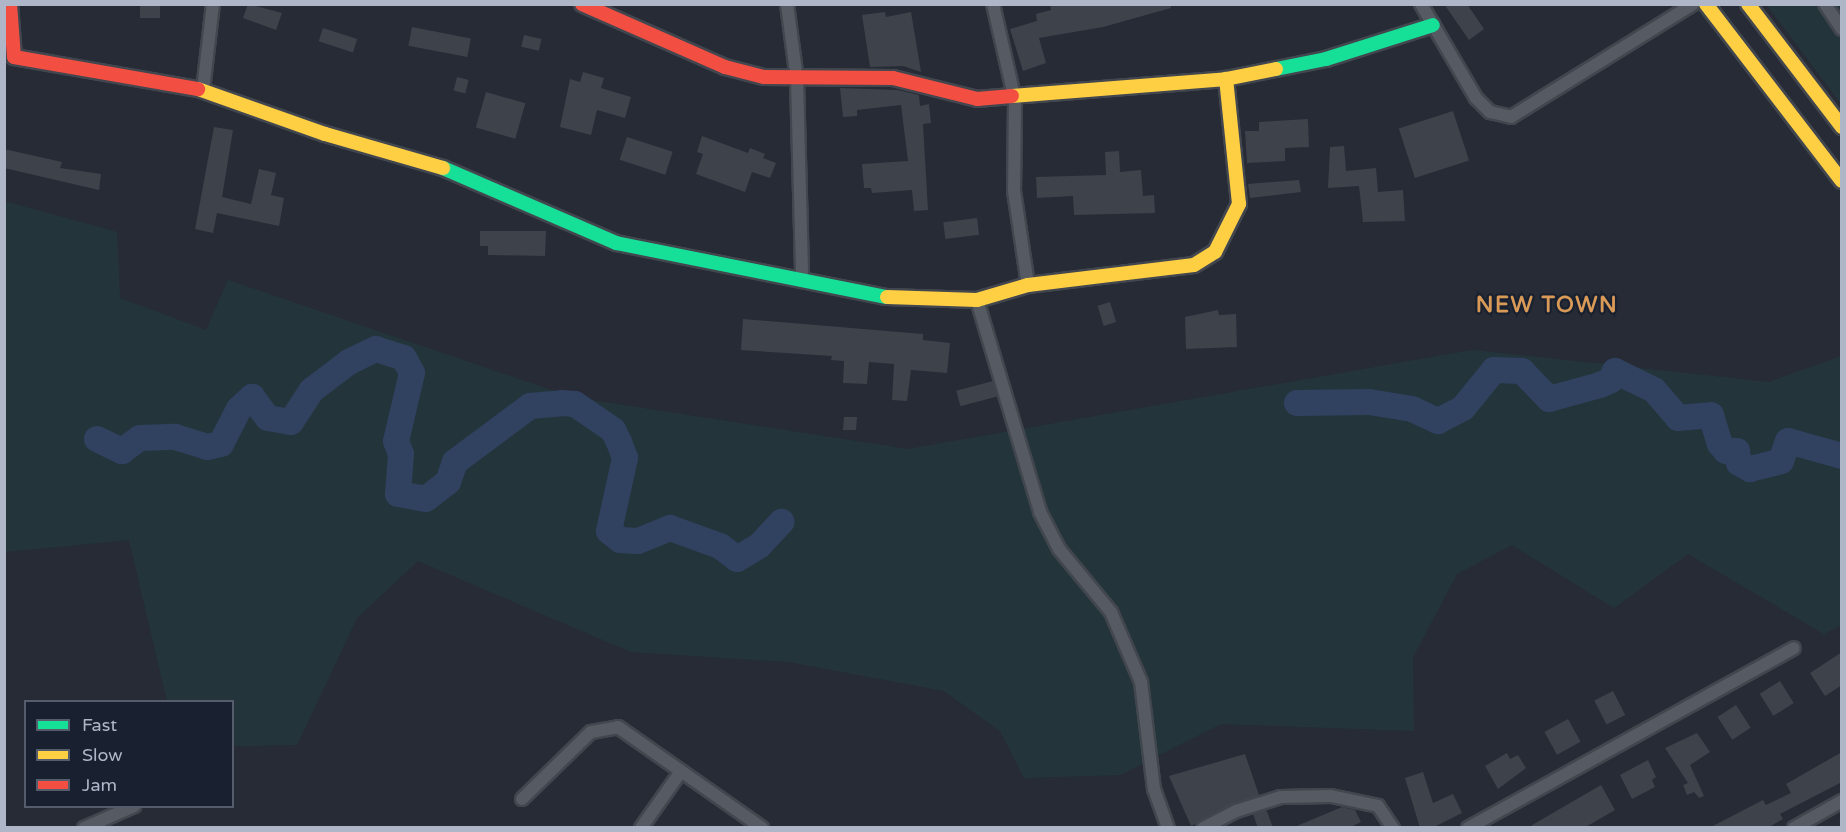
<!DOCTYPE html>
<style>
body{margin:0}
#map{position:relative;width:1846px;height:832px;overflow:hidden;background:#262b35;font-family:"Varela Round",sans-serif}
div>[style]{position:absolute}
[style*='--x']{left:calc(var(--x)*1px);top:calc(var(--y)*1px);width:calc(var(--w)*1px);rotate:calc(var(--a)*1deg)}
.green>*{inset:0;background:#23353b}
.river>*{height:26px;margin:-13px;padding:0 13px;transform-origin:13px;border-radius:13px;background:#314160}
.building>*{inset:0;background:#3e424b;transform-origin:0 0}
.roads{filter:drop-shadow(2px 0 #42464e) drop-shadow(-2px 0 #42464e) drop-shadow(0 2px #42464e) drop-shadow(0 -2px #42464e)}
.street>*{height:12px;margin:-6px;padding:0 6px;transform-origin:6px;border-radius:6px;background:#565a63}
.fast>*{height:14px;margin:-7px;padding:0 7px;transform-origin:7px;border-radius:7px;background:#16e098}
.slow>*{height:14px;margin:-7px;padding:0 7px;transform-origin:7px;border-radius:7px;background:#ffcf43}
.jam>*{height:14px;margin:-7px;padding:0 7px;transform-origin:7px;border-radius:7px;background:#f24e42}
span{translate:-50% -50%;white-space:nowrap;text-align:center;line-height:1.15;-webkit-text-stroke:4.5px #192130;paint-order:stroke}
.district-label{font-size:22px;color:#da9a57;font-weight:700;letter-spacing:1.5px}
.frame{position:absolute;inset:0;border:6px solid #afb6c7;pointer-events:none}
.legend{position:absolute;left:24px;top:700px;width:210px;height:108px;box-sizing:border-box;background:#192130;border:2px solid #555d6c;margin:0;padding:8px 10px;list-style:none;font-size:18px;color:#afb6c7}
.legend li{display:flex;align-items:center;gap:12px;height:30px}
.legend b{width:30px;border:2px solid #555d6c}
</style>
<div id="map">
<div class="green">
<i style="clip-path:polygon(1767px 5px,1841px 5px,1841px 104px)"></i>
<i style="clip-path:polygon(4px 201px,117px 232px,120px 298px,206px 330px,228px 280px,572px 397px,908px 449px,1472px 350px,1769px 382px,1841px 356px,1841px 625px,1824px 634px,1688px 554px,1614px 608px,1512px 545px,1457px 574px,1413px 657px,1414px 731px,1221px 724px,1120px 775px,1024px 778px,1000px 731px,944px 691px,789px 662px,631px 652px,418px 561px,357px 618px,297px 745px,233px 746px,232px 702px,167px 701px,129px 540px,5px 552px)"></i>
</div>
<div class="river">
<i style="--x:1297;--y:403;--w:72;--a:-0.8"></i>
<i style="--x:1369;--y:402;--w:44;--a:9.2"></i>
<i style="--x:1412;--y:409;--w:29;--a:25"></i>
<i style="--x:1438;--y:421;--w:28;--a:-27"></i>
<i style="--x:1463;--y:408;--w:49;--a:-50.8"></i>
<i style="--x:1494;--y:370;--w:28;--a:2"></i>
<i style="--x:1522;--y:371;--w:39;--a:46"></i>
<i style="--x:1549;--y:399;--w:53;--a:-15.4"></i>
<i style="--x:1600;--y:385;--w:12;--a:-24"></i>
<i style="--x:1611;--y:380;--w:10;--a:-66"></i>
<i style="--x:1615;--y:371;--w:43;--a:26"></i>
<i style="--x:1654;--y:390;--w:37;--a:49"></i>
<i style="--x:1678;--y:418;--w:33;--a:-5"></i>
<i style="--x:1711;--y:415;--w:30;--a:73"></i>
<i style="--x:1720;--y:444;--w:9;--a:49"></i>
<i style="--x:1726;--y:451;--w:11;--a:0"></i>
<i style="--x:1737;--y:451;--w:12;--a:81"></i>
<i style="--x:1739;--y:463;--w:13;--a:29"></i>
<i style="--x:1750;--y:469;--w:32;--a:-14"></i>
<i style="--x:1781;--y:461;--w:21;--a:-71"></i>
<i style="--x:1788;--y:441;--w:56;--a:15.5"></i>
<i style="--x:97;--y:439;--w:28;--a:26"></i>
<i style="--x:122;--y:451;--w:22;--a:-36"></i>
<i style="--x:140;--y:438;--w:35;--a:-2"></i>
<i style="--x:175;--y:437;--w:34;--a:17"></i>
<i style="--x:207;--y:447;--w:14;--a:-12"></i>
<i style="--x:221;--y:444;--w:39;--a:-63"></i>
<i style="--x:239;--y:409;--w:18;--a:-43"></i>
<i style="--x:252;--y:397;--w:26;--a:53"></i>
<i style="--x:268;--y:418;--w:23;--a:10"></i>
<i style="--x:291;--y:422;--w:38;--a:-57"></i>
<i style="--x:312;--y:390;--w:46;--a:-37.1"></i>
<i style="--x:349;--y:362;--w:30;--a:-26"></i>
<i style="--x:376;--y:349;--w:29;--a:18"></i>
<i style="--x:404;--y:358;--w:17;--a:62"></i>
<i style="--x:412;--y:373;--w:70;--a:103.2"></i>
<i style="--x:396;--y:441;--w:14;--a:69"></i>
<i style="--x:401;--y:454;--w:40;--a:94.3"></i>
<i style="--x:398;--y:494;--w:28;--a:10"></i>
<i style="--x:426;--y:499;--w:28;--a:-38"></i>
<i style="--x:448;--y:482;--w:21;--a:-71"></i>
<i style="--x:455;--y:462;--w:94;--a:-36.7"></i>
<i style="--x:530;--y:406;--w:32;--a:-5"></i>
<i style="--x:562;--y:403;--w:13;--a:4"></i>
<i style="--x:575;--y:404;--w:46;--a:34.4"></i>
<i style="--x:613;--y:430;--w:13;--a:63"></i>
<i style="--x:619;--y:442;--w:17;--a:69"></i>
<i style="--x:625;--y:458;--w:75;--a:102.4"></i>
<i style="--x:609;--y:531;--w:14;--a:39"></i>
<i style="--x:620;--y:540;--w:18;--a:3"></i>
<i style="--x:638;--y:541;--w:35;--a:-22"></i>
<i style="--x:670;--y:528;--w:53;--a:19.8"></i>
<i style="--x:720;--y:546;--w:21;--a:37"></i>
<i style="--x:737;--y:559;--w:26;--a:-31"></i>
<i style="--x:759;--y:546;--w:33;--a:-47"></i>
</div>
<div class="building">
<i style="left:140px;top:4px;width:20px;height:14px"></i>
<i style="clip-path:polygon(248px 4px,282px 13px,276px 30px,243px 18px)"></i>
<i style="clip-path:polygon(1050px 4px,1170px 4px,1171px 8px,1103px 27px,1039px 38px,1046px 63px,1023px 71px,1010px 29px,1037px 21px,1036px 14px,1051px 10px)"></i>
<i style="clip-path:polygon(1444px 4px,1467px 4px,1484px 29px,1469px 40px)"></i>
<i style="clip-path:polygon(885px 12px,886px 17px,911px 12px,921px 72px,903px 66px,870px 67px,862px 15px)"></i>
<i style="left:412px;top:27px;width:60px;height:19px;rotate:11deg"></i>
<i style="left:323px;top:28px;width:36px;height:14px;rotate:18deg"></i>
<i style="left:524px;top:35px;width:18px;height:12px;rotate:13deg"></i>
<i style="clip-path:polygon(583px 72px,604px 78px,601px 88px,631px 97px,625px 118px,597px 110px,591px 135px,560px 127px,570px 79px,580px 82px)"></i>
<i style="left:457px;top:77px;width:12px;height:14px;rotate:14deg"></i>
<i style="clip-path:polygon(840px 88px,898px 90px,919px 95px,920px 106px,929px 104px,931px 123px,923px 124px,928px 210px,914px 211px,912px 190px,872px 193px,871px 188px,864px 188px,862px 164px,908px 161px,901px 105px,857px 110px,857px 116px,843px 117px)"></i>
<i style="left:486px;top:92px;width:41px;height:37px;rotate:16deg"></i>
<i style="left:1453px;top:111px;width:52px;height:57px;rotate:72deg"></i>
<i style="clip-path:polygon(1308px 119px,1309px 147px,1285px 148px,1285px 161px,1247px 163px,1245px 131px,1259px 131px,1259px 122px)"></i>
<i style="clip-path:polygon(214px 127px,233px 130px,222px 197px,251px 204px,259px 169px,276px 173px,271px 195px,284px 198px,279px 226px,217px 213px,213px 233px,195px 229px)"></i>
<i style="clip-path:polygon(702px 136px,748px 153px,750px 148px,765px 154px,763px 158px,776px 163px,770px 178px,752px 172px,745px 192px,696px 174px,703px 154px,697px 152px)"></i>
<i style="left:627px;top:137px;width:48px;height:24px;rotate:18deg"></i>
<i style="clip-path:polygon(1344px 146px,1346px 171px,1376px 168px,1378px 192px,1403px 190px,1405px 221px,1363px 222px,1359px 186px,1328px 188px,1330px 147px)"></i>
<i style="clip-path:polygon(4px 149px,62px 162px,60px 168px,101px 174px,99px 190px,4px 168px)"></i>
<i style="clip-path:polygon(1119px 151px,1120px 172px,1141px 170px,1143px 196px,1154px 195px,1155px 213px,1074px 215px,1073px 196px,1037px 198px,1036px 177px,1106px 175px,1105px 152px)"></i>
<i style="clip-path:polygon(1299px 180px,1301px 192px,1250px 198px,1248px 184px)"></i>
<i style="left:977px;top:218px;width:17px;height:34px;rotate:83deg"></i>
<i style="clip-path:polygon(480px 231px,546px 231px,545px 256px,488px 255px,488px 246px,480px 246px)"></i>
<i style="left:1110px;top:302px;width:21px;height:13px;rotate:73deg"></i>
<i style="clip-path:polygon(1218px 310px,1219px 315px,1236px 314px,1237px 347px,1186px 349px,1185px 317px)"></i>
<i style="clip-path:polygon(743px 319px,923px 334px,923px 340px,950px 343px,947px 373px,911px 370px,907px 401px,892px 400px,894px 364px,869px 362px,867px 384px,843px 383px,844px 361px,831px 360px,832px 356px,741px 350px)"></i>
<i style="left:993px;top:381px;width:16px;height:38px;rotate:75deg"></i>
<i style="clip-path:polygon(844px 417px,857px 417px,856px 430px,843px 430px)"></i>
<i style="clip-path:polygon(1842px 652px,1842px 685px,1825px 696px,1810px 673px)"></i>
<i style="left:1780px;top:681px;width:26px;height:24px;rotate:58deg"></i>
<i style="left:1613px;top:691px;width:27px;height:21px;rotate:63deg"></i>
<i style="left:1736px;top:705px;width:27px;height:22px;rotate:57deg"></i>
<i style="left:1568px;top:719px;width:26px;height:27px;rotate:61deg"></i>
<i style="clip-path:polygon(1697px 733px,1710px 752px,1690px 765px,1704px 796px,1699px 798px,1694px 792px,1687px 795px,1683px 785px,1688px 783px,1665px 748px)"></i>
<i style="clip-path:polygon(1842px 752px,1842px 782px,1780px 814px,1783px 819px,1767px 828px,1709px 828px,1763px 800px,1766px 805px,1791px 793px,1786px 784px)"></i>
<i style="clip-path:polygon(1507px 753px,1510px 759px,1518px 755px,1526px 768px,1498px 789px,1485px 766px)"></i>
<i style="clip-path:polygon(1245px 754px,1259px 795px,1191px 826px,1169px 776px)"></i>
<i style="clip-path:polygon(1648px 760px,1656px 777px,1652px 780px,1655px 787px,1632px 799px,1620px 775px)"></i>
<i style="clip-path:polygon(1423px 772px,1433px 803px,1453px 794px,1462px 813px,1432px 828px,1420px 828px,1405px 778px)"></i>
<i style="clip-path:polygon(1601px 785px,1615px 810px,1584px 828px,1527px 828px)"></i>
<i style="clip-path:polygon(1342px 807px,1355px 810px,1361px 822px,1349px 828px,1292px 828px)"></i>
<i style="clip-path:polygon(1266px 810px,1268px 814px,1273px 828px,1258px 828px,1253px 814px)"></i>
</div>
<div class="roads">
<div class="street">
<i style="--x:787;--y:4;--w:77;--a:82.5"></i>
<i style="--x:797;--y:80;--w:197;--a:88.5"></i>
<i style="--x:993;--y:4;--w:98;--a:77.1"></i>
<i style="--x:1015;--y:100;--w:91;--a:90.6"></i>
<i style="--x:1014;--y:191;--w:95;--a:81.5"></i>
<i style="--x:1421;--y:4;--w:109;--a:59.7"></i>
<i style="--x:1476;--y:98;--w:20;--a:45"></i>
<i style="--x:1490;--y:112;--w:22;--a:13"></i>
<i style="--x:1511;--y:117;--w:214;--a:-31.8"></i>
<i style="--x:1825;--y:4;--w:30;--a:56"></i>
<i style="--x:203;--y:90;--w:87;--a:-83.4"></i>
<i style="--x:977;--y:300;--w:221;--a:73.4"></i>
<i style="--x:1040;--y:512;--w:42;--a:62.8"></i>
<i style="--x:1059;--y:549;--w:82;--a:50.5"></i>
<i style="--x:1111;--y:612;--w:76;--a:66.8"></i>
<i style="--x:1141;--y:682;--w:108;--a:83.1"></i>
<i style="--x:1154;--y:789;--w:41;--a:70.3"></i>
<i style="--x:522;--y:799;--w:96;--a:-44.2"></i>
<i style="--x:591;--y:732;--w:27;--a:-10"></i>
<i style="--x:618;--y:727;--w:176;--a:35"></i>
<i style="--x:84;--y:828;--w:55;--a:-23.7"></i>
<i style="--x:641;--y:828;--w:67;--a:-54.7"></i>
<i style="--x:1203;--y:828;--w:37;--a:-27"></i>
<i style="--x:1236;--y:811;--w:47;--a:-17.3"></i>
<i style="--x:1281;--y:797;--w:50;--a:-1.1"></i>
<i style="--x:1331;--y:796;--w:48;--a:12"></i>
<i style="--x:1378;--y:806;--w:27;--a:56"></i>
<i style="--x:1468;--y:828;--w:372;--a:-28.9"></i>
<i style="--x:1794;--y:828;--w:55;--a:-29.4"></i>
</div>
<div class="fast">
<i style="--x:1276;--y:69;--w:51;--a:-11.3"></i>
<i style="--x:1326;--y:59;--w:112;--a:-17.6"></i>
<i style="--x:443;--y:168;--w:189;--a:23.4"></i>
<i style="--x:616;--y:243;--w:276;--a:11.3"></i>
</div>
<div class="slow">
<i style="--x:1706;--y:4;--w:223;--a:52.5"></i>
<i style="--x:1748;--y:4;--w:155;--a:52.6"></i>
<i style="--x:198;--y:89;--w:135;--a:19.5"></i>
<i style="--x:325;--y:134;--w:123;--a:16.1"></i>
<i style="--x:1012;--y:96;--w:215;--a:-4.5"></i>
<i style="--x:1226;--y:79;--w:51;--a:-11.3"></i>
<i style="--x:887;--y:297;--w:90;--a:1.9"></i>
<i style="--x:977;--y:300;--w:53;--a:-16.4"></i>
<i style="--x:1028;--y:285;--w:167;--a:-6.9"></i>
<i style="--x:1194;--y:265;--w:25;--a:-32"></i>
<i style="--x:1215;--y:252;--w:54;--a:-63.4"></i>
<i style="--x:1239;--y:204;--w:126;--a:-95.9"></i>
</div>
<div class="jam">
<i style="--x:10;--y:4;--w:53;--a:85.7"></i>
<i style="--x:14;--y:57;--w:187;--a:9.9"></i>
<i style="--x:582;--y:4;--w:156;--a:23.8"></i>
<i style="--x:725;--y:67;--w:40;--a:14.4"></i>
<i style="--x:764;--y:77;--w:129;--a:0.4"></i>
<i style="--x:893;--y:78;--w:87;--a:14"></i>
<i style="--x:977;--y:99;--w:35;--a:-5"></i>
</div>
</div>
<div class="district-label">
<span style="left:1547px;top:306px">NEW TOWN</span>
</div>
<div class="frame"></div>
<ul class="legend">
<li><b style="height:8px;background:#16e098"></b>Fast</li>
<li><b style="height:8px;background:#ffcf43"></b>Slow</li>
<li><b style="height:8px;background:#f24e42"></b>Jam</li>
</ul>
</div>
